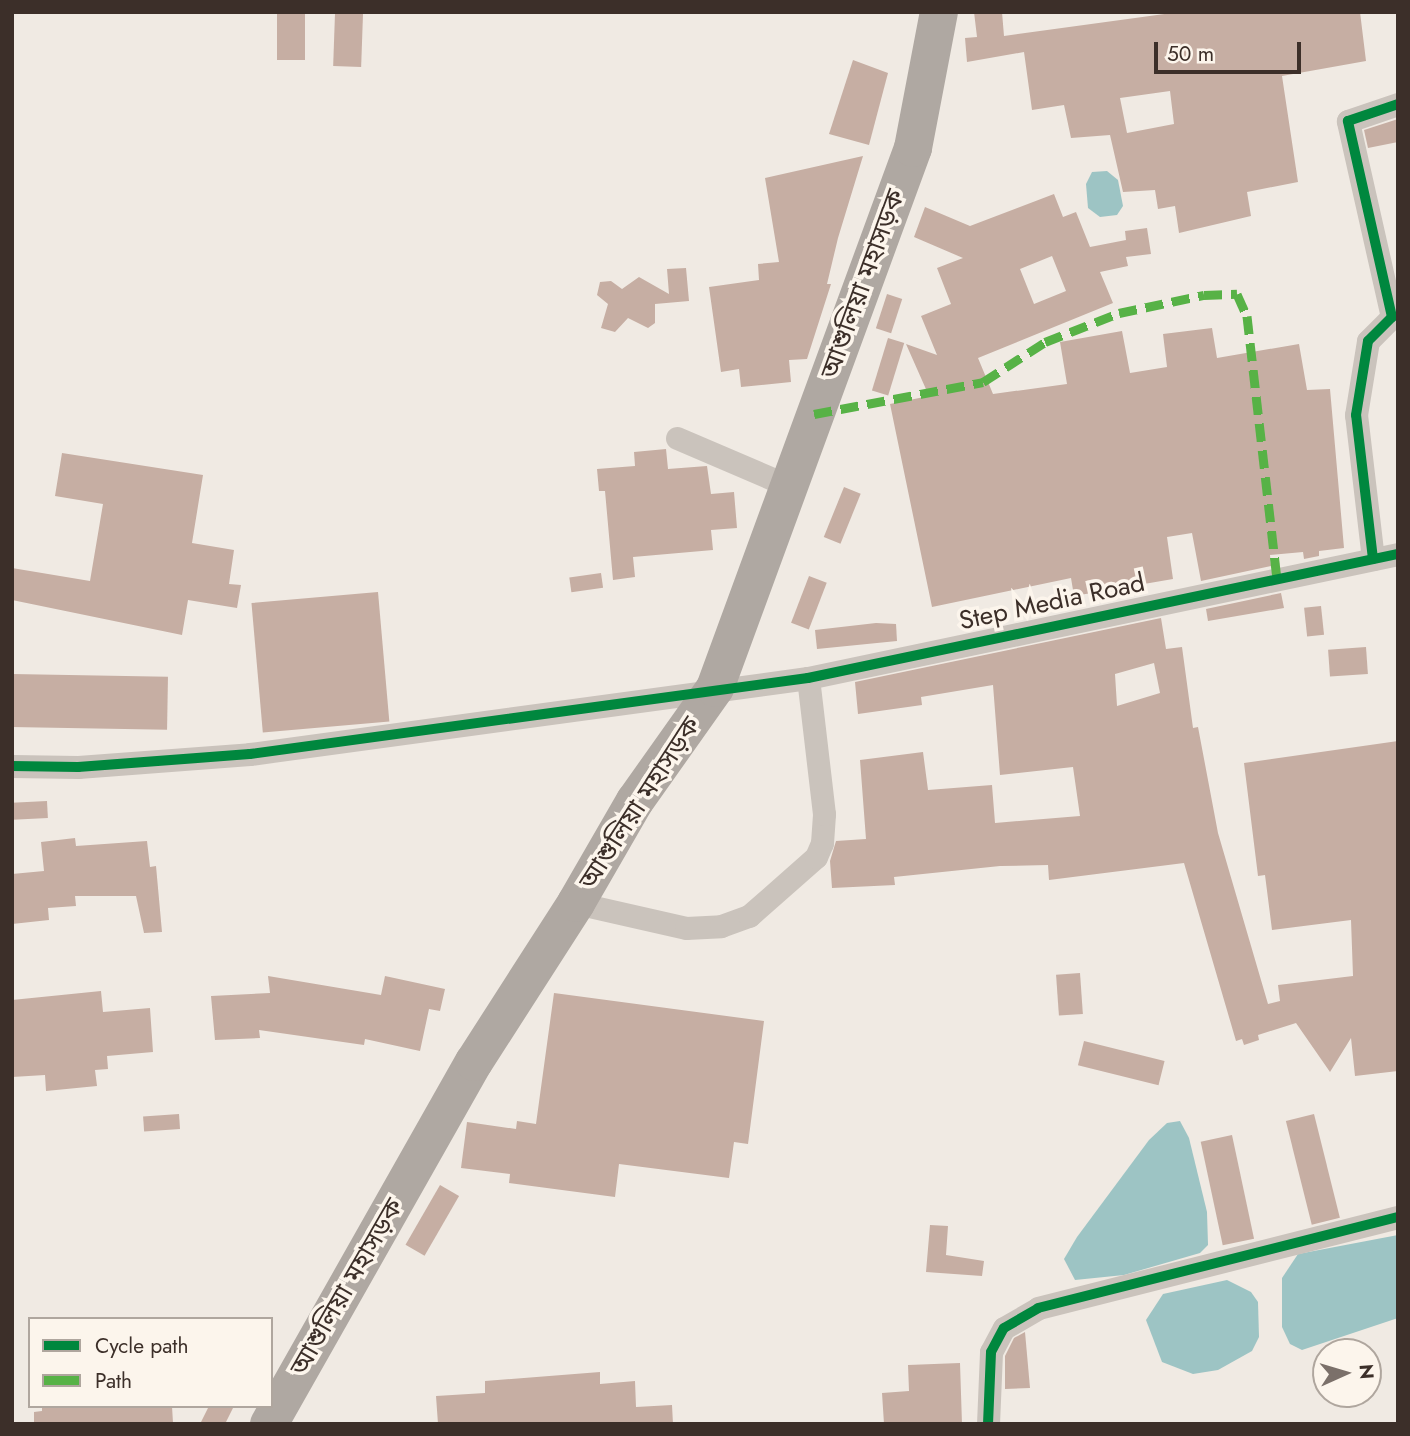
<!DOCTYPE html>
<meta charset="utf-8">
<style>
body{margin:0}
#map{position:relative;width:1410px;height:1436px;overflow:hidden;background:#f0eae3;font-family:Jost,"Noto Sans Bengali",sans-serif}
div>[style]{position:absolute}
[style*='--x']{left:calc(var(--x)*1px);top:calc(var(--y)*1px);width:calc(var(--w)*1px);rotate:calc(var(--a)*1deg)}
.water>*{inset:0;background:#9dc4c4}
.building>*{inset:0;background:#c6aea3;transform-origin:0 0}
.minor>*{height:23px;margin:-11.5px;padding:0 11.5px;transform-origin:11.5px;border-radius:11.5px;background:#cac3bc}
.trunk>*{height:38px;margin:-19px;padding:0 19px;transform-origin:19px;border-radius:19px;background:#afa8a2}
.quiet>*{height:9px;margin-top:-4.5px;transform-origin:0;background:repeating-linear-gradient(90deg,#57b246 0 18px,transparent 0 27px)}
.cycleway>*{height:10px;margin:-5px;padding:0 5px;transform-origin:5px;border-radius:5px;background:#00873e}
span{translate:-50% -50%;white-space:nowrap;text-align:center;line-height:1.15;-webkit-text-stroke:7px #fcf5ec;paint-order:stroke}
.street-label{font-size:26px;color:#3c2f29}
.frame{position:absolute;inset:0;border:14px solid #3c2f29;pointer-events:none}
.legend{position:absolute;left:28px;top:1317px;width:245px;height:91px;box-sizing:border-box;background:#fcf5ec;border:2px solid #afa69e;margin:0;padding:9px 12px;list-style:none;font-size:21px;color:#3c2f29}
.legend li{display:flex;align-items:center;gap:14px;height:35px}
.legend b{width:35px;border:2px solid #afa69e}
.north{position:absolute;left:1312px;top:1338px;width:70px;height:70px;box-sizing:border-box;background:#fcf5ec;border:2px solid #afa69e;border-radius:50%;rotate:86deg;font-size:19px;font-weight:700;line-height:28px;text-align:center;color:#3c2f29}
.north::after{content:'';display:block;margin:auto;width:24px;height:32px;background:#7b706a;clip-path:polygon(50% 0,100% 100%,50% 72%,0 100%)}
.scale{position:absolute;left:1154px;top:42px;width:147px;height:32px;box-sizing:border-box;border:4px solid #3c2f29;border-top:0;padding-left:9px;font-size:21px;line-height:24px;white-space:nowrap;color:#3c2f29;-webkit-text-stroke:5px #fcf5ec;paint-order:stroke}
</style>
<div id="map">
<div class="water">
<i style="clip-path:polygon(1107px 171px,1118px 180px,1123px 206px,1117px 215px,1100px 217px,1088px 208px,1086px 184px,1092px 172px)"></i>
<i style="clip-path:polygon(1180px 1121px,1189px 1138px,1207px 1212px,1208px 1245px,1200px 1253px,1124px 1275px,1075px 1280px,1064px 1259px,1077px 1237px,1149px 1140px,1167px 1123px)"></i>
<i style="clip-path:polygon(1398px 1235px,1398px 1318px,1302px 1350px,1290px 1344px,1282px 1327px,1282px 1278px,1298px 1254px)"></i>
<i style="clip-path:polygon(1227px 1280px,1251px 1292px,1258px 1302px,1259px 1337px,1252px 1351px,1218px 1370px,1193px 1374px,1162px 1362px,1146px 1320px,1163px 1294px)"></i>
</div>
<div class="building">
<i style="left:277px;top:12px;width:28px;height:48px"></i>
<i style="clip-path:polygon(evenodd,974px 12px,1002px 12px,1004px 36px,1179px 12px,1360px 12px,1366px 61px,1282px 76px,1298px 182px,1247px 192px,1251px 216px,1179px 233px,1175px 206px,1158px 209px,1155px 190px,1123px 192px,1110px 135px,1071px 138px,1064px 105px,1032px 110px,1024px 52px,967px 62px,965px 38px,977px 37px,974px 12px,1170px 91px,1174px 124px,1127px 133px,1120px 98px,1170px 91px)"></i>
<i style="left:363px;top:14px;width:53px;height:28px;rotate:92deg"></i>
<i style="clip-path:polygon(853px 60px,888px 73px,869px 145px,829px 134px)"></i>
<i style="clip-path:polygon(1398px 119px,1398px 142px,1368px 148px,1364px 130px)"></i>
<i style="clip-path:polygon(863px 156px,838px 238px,827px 284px,831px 284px,807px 359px,789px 360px,791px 382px,741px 387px,739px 369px,721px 372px,709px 287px,759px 280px,758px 264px,779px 262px,765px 178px)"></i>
<i style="clip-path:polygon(evenodd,1054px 194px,1063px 217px,1076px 212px,1090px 247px,1126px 240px,1125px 231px,1147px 228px,1151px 254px,1126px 257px,1128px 266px,1100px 272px,1113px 303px,978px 358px,993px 394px,1067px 384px,1060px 342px,1122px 331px,1130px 373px,1167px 367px,1163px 334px,1212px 328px,1217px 358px,1299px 344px,1307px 390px,1330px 389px,1344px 548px,1319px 551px,1319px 556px,1304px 559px,1303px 552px,1270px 555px,1271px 566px,1201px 581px,1192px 533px,1167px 537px,1173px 579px,1074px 596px,1071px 578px,932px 607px,890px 404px,929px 396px,906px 344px,937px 355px,921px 316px,951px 304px,937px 268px,963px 258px,914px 237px,925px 207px,970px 226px,1054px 194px,1052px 256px,1066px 291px,1034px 304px,1020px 269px,1052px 256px)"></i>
<i style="clip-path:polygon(686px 268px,689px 301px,655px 304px,655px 323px,648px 328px,628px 318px,615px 332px,601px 328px,608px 304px,597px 295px,600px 282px,611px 281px,622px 289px,639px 277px,669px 294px,667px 269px)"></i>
<i style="left:887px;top:294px;width:16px;height:36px;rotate:18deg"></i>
<i style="left:888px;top:338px;width:17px;height:55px;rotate:17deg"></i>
<i style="clip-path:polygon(666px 449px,668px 469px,707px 466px,711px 494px,734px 492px,737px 528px,711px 530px,713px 550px,633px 557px,635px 577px,613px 580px,605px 491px,599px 491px,597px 469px,635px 466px,634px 452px)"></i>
<i style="clip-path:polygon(62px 453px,203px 475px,192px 543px,234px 550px,229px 584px,241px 585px,237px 608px,188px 600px,182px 635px,12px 600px,12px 568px,90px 581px,103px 504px,55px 496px)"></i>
<i style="left:844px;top:487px;width:18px;height:54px;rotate:22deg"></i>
<i style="left:601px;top:573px;width:15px;height:32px;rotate:82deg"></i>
<i style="left:809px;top:576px;width:19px;height:50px;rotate:21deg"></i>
<i style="left:378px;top:592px;width:130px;height:127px;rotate:85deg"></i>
<i style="clip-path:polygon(1281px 593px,1284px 608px,1208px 621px,1206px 609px)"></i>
<i style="left:1321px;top:606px;width:29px;height:17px;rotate:84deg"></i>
<i style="clip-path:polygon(evenodd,1161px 618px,1166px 649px,1182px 647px,1193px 728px,1198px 727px,1218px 833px,1268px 1004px,1280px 1001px,1278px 985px,1353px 976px,1351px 920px,1272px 930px,1265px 875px,1258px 876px,1244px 763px,1398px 741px,1398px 1071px,1355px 1076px,1351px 1038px,1330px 1072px,1296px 1023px,1258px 1035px,1259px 1040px,1244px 1045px,1242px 1039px,1236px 1041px,1184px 863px,1049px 880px,1048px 865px,1000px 866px,894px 877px,895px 885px,832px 888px,830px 861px,836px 841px,866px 839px,860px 760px,923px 752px,928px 790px,992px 785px,995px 823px,1080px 816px,1073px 767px,1000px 775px,993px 685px,921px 697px,922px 705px,858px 714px,855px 682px,1161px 618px,1154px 663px,1160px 693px,1117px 706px,1115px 674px,1154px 663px)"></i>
<i style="clip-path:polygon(876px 623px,896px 624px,897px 641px,817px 649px,815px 630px)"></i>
<i style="left:1366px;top:647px;width:27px;height:38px;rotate:86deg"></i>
<i style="left:12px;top:674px;width:156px;height:53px;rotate:1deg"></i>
<i style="left:47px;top:801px;width:17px;height:35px;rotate:87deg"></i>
<i style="clip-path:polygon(75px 838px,76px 846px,147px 841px,150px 867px,156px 866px,162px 932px,144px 933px,136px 896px,75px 896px,76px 906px,48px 908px,49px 920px,12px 924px,12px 874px,44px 871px,41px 842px)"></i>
<i style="left:1080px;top:973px;width:41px;height:24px;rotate:86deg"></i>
<i style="clip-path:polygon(268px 976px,381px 995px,385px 976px,445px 989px,440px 1011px,429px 1009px,420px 1051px,365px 1039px,364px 1045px,259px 1030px,260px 1038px,215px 1040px,211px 996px,270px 993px)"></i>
<i style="clip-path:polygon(101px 991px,103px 1012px,150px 1008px,153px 1052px,107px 1056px,108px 1069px,95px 1070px,97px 1086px,46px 1091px,45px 1075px,12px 1077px,12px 1000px)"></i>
<i style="clip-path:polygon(554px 993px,764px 1021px,748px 1144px,734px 1142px,729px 1178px,619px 1164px,615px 1197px,509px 1183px,510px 1174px,461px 1168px,467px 1122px,516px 1129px,517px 1121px,536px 1124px)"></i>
<i style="left:1084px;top:1041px;width:83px;height:25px;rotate:14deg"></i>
<i style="left:179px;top:1114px;width:15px;height:36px;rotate:86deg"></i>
<i style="left:1314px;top:1114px;width:107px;height:29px;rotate:76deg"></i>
<i style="left:1232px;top:1135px;width:106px;height:32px;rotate:78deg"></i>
<i style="left:440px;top:1185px;width:22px;height:69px;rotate:30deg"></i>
<i style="clip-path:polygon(930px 1225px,948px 1226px,946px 1255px,984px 1261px,982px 1276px,926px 1272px)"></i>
<i style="clip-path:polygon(1025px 1332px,1030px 1388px,1005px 1389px,1005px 1356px,1014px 1338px)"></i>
<i style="clip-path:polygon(960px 1363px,962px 1424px,884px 1424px,882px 1393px,909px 1391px,908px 1365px)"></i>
<i style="clip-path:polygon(600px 1372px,600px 1384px,635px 1381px,636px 1407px,672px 1405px,673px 1424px,438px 1424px,436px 1396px,485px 1393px,485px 1381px)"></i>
<i style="clip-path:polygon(42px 1406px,172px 1406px,173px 1423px,34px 1424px,34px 1412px,42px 1411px)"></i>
<i style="clip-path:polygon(209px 1406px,234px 1406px,225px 1424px,200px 1424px)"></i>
</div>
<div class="minor">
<i style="--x:677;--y:438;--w:122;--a:23.2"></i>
<i style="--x:1373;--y:559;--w:145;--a:-96.7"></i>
<i style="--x:1356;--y:415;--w:75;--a:-80.8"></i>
<i style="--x:1368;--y:341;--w:34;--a:-45"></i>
<i style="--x:1392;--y:317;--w:201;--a:-102.7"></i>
<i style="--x:1348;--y:121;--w:53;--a:-18.8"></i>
<i style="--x:12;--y:766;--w:66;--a:0.9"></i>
<i style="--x:78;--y:767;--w:172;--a:-4.3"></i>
<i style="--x:250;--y:754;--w:563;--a:-7.76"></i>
<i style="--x:808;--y:678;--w:603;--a:-11.87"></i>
<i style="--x:576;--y:903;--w:113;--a:12.8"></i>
<i style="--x:686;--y:928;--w:35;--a:-3"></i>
<i style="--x:721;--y:926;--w:30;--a:-20"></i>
<i style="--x:749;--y:916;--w:89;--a:-41.4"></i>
<i style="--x:816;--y:857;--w:15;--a:-67"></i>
<i style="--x:822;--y:843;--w:29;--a:-86"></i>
<i style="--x:824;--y:814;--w:137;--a:-96.7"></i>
<i style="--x:988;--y:1424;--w:72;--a:-87.6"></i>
<i style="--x:991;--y:1352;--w:27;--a:-62"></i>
<i style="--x:1004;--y:1328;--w:39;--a:-30"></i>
<i style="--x:1038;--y:1308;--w:371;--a:-14.2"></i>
</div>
<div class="trunk">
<i style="--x:269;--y:1424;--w:416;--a:-60.5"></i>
<i style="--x:474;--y:1062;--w:189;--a:-57.3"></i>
<i style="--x:576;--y:903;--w:118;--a:-60"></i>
<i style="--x:635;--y:801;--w:138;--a:-54.7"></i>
<i style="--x:715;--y:688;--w:575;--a:-69.86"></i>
<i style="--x:913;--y:148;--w:138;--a:-79.2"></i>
</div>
<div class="quiet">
<i style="--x:814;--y:414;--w:172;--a:-10.7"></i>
<i style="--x:983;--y:382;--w:74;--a:-32.8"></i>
<i style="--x:1045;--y:342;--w:79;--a:-21.4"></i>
<i style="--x:1119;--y:313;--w:87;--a:-12"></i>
<i style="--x:1204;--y:295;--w:33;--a:-2"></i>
<i style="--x:1237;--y:294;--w:24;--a:66"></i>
<i style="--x:1247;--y:316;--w:265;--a:83.5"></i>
</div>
<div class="cycleway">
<i style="--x:1373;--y:559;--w:145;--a:-96.7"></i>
<i style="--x:1356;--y:415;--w:75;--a:-80.8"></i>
<i style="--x:1368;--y:341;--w:34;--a:-45"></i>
<i style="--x:1392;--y:317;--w:201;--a:-102.7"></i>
<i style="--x:1348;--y:121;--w:53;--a:-18.8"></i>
<i style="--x:12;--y:766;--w:66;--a:0.9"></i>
<i style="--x:78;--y:767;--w:172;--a:-4.3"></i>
<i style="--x:250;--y:754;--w:563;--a:-7.76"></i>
<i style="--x:808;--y:678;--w:603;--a:-11.87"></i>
<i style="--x:988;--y:1424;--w:72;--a:-87.6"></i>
<i style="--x:991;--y:1352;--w:27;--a:-62"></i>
<i style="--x:1004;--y:1328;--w:39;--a:-30"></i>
<i style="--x:1038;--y:1308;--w:371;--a:-14.2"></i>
</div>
<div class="street-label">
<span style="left:863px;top:284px;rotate:-70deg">আশুলিয়া মহাসড়ক</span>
<span style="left:1052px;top:602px;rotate:-12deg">Step Media Road</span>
<span style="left:640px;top:803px;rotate:-57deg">আশুলিয়া মহাসড়ক</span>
<span style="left:347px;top:1287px;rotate:-60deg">আশুলিয়া মহাসড়ক</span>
</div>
<div class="frame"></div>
<ul class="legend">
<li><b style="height:9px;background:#00873e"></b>Cycle path</li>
<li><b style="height:9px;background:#57b246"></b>Path</li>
</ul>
<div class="north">N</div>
<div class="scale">50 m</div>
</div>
